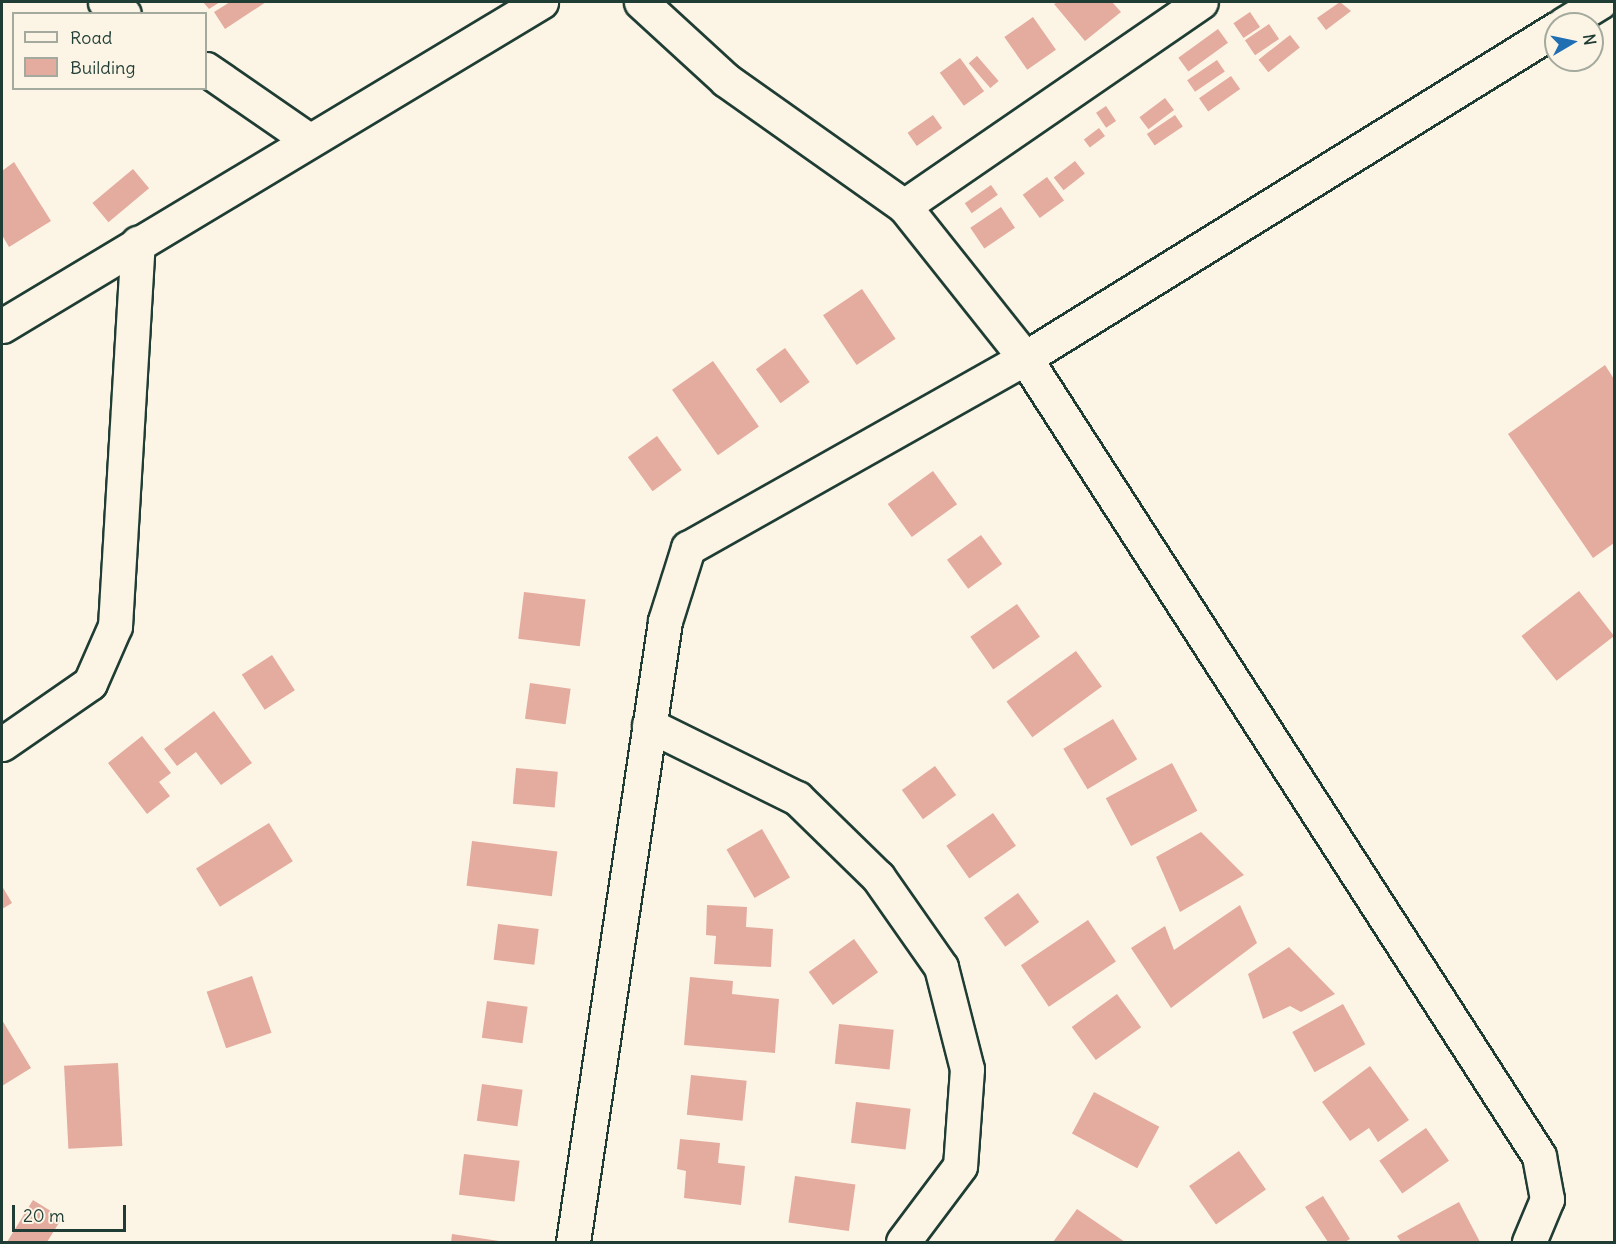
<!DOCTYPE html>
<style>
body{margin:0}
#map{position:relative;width:1616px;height:1244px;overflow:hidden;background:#fcf5e5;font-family:Delius,sans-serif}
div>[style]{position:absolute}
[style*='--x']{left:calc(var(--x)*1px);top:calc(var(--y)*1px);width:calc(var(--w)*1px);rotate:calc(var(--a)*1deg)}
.building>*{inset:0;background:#e4ab9f;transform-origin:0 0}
.roads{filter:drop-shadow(2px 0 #1f3d34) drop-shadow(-2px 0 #1f3d34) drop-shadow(0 2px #1f3d34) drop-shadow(0 -2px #1f3d34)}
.minor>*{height:33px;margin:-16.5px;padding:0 16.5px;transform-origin:16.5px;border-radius:16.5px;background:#fcf5e5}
span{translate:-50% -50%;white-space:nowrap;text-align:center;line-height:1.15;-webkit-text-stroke:4.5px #fcf5e5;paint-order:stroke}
.frame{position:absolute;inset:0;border:3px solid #1f3d34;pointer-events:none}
.legend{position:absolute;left:12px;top:12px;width:195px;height:78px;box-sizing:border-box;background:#fcf5e5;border:2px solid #a4ab9e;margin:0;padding:8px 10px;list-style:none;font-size:18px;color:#1f3d34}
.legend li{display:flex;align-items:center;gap:12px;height:30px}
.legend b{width:30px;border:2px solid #a4ab9e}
.north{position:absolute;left:1544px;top:12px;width:60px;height:60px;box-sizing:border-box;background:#fcf5e5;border:2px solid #a4ab9e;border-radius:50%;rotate:81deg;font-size:16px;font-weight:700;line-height:24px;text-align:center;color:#1f3d34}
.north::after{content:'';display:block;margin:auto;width:21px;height:27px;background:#1f6fb2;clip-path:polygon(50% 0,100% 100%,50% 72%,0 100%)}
.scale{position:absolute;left:12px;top:1205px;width:114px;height:27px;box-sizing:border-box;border:3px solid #1f3d34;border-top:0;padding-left:8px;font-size:18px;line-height:21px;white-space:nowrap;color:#1f3d34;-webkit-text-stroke:4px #fcf5e5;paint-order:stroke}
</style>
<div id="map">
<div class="building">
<i style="clip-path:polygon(203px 2px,220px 2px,209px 9px)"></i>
<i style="clip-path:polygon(230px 2px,266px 2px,225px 29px,214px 12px)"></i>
<i style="clip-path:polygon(1058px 2px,1112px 2px,1121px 12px,1085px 41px,1054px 4px)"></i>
<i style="clip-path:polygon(1340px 2px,1351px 11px,1326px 30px,1317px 18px)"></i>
<i style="left:1250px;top:12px;width:18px;height:20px;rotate:56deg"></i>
<i style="left:1033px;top:17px;width:40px;height:35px;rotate:55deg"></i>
<i style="left:1269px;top:24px;width:18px;height:29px;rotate:56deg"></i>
<i style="left:1218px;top:29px;width:17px;height:49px;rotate:54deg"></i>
<i style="left:1290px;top:35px;width:16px;height:40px;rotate:52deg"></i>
<i style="left:977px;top:56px;width:33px;height:11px;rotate:49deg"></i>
<i style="left:960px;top:58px;width:41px;height:25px;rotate:54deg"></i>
<i style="left:1217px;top:60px;width:14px;height:36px;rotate:56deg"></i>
<i style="left:1231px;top:76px;width:16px;height:39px;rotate:55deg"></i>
<i style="left:1165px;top:98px;width:15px;height:32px;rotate:53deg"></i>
<i style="left:1106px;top:106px;width:18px;height:12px;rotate:56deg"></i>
<i style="left:933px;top:115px;width:16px;height:31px;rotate:55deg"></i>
<i style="left:1175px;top:115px;width:14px;height:34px;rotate:56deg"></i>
<i style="left:1099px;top:128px;width:10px;height:19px;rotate:53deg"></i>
<i style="left:1075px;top:161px;width:16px;height:27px;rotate:52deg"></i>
<i style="clip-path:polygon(14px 162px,51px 221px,9px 247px,2px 235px,2px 171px)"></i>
<i style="left:133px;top:169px;width:25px;height:53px;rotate:50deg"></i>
<i style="left:1047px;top:177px;width:29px;height:30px;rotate:54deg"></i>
<i style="left:991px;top:185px;width:12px;height:32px;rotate:55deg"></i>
<i style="left:1001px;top:207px;width:25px;height:37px;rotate:56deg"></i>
<i style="left:862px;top:289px;width:60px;height:47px;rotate:56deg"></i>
<i style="left:785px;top:348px;width:42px;height:36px;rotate:54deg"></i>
<i style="left:713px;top:361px;width:80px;height:50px;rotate:55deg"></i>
<i style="clip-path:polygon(1605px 365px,1614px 379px,1614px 543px,1593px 558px,1508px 434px)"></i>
<i style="left:657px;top:436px;width:42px;height:36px;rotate:54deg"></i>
<i style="left:933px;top:471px;width:41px;height:56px;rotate:54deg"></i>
<i style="left:981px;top:535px;width:36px;height:42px;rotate:54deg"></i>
<i style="left:1579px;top:591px;width:57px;height:73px;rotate:52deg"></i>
<i style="left:524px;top:592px;width:62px;height:47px;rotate:7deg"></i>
<i style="left:1017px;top:604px;width:40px;height:57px;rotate:55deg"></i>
<i style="left:1076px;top:651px;width:44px;height:86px;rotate:54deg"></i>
<i style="left:272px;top:655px;width:42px;height:36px;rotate:57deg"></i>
<i style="left:530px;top:683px;width:41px;height:36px;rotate:8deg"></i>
<i style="clip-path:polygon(214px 711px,252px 763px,221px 785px,196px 752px,177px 766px,164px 749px)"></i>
<i style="left:1113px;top:719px;width:47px;height:58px;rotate:59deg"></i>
<i style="clip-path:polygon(142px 736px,171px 773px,159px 782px,170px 796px,147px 814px,108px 763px)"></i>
<i style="left:1172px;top:763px;width:54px;height:75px;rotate:62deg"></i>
<i style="left:935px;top:766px;width:36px;height:41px;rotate:54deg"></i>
<i style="left:516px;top:768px;width:42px;height:36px;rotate:5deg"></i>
<i style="left:993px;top:813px;width:40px;height:57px;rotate:55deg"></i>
<i style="left:269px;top:823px;width:45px;height:86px;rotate:58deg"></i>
<i style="left:762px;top:829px;width:56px;height:41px;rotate:60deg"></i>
<i style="clip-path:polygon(1201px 832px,1244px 875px,1180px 912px,1156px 857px)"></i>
<i style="left:472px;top:841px;width:86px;height:45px;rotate:7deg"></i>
<i style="clip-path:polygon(2px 886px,12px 903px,2px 909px)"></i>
<i style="left:1018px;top:893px;width:36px;height:42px;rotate:54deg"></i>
<i style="clip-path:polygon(707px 905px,747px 907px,746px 927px,773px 929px,771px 967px,714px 964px,716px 936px,706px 935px)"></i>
<i style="clip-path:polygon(1240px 905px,1257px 943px,1171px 1008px,1131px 948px,1165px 926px,1174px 950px)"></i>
<i style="left:1088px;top:920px;width:50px;height:81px;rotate:56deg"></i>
<i style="left:498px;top:924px;width:41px;height:36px;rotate:7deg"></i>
<i style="left:854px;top:939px;width:41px;height:56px;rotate:54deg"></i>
<i style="clip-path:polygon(1289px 947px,1335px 994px,1301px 1012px,1290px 1006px,1263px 1019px,1248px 974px)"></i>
<i style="left:252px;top:976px;width:60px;height:48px;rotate:71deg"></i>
<i style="clip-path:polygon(690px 977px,733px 981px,732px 994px,779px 999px,775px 1053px,684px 1045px)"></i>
<i style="left:1117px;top:994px;width:41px;height:56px;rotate:54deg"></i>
<i style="left:487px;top:1001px;width:41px;height:37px;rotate:8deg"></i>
<i style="left:1343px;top:1004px;width:46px;height:58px;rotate:61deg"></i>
<i style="clip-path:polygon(2px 1020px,31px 1068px,2px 1086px)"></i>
<i style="left:839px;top:1024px;width:55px;height:40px;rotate:6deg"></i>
<i style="left:118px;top:1063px;width:83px;height:54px;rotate:87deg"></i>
<i style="clip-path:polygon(1370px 1066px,1409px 1120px,1378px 1142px,1369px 1128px,1350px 1141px,1322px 1102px)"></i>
<i style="left:691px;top:1075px;width:56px;height:40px;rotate:6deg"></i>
<i style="left:482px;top:1084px;width:41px;height:37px;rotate:8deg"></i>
<i style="left:1094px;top:1092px;width:74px;height:47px;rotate:28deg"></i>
<i style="left:856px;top:1102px;width:55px;height:41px;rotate:7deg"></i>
<i style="left:1426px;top:1128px;width:40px;height:57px;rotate:55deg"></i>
<i style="clip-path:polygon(680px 1139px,720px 1143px,718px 1163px,745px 1166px,741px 1205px,684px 1198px,686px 1171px,677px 1169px)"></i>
<i style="left:1239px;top:1151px;width:47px;height:61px;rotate:55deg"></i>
<i style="left:464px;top:1154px;width:56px;height:41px;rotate:7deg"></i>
<i style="left:795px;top:1176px;width:61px;height:47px;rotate:8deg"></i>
<i style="clip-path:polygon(1323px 1196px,1350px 1239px,1345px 1242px,1328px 1242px,1305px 1207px)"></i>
<i style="clip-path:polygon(33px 1200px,62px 1218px,47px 1242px,7px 1242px)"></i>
<i style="clip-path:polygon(1459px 1202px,1480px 1242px,1401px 1242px,1397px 1236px)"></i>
<i style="clip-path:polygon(1077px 1209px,1125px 1242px,1053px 1242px)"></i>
<i style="clip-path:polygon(452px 1234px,499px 1241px,499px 1242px,451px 1242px)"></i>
</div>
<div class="roads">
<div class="minor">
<i style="--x:105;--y:2;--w:22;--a:32"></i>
<i style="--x:641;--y:2;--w:115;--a:42.5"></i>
<i style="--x:726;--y:80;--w:218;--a:35.3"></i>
<i style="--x:904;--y:206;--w:194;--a:51.5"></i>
<i style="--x:1025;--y:358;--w:949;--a:57.21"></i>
<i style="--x:1539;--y:1156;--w:44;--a:79.5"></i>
<i style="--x:1547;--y:1199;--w:47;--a:112.7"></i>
<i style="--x:1564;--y:24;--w:42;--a:-31.4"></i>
<i style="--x:206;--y:69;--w:125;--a:34.6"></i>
<i style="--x:904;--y:206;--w:360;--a:-34.5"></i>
<i style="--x:2;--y:326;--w:629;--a:-31.01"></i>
<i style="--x:649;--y:725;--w:165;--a:26.3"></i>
<i style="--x:797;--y:798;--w:113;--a:44.3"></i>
<i style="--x:878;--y:877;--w:110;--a:55"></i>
<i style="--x:941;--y:967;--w:105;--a:75.7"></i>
<i style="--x:967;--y:1069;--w:97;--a:94.1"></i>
<i style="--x:960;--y:1166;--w:95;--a:126.9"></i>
<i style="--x:2;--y:744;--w:107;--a:-34.7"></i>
<i style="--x:90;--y:683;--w:62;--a:-66.3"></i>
<i style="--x:115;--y:626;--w:384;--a:-86.6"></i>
<i style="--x:573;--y:1242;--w:628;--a:-81.57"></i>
<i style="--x:665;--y:621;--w:77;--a:-72.5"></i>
<i style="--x:688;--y:548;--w:387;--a:-29.4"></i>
<i style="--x:1025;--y:358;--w:625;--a:-31.78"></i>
</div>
</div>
<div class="frame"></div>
<ul class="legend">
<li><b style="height:8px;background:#fcf5e5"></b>Road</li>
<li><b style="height:16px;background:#e4ab9f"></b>Building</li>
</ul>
<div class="north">N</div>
<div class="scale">20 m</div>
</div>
